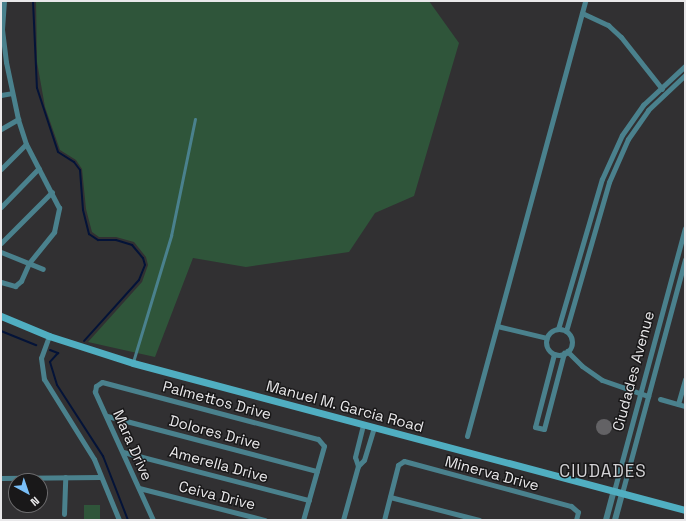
<!DOCTYPE html>
<style>
body{margin:0}
#map{position:relative;width:686px;height:521px;overflow:hidden;background:#313032;font-family:"Space Grotesk",sans-serif}
div>[style]{position:absolute}
[style*='--x']{left:calc(var(--x)*1px);top:calc(var(--y)*1px);width:calc(var(--w)*1px);rotate:calc(var(--a)*1deg)}
.green>*{inset:0;background:#2f553a;transform-origin:0 0}
.stream>*{height:2px;margin:-1px;padding:0 1px;transform-origin:1px;border-radius:1px;background:#041338}
.building>*{inset:0;background:#636265}
.round{border-radius:50%}
.service>*{height:2.5px;margin:-1.25px;padding:0 1.25px;transform-origin:1.25px;border-radius:1.25px;background:#4a818d}
.minor>*{height:5px;margin:-2.5px;padding:0 2.5px;transform-origin:2.5px;border-radius:2.5px;background:#4a818d}
.minor>.ring{margin:-2.5px;padding:0;box-sizing:content-box;background:none;border:5px solid #4a818d;border-radius:50%}
.tertiary>*{height:6px;margin:-3px;padding:0 3px;transform-origin:3px;border-radius:3px;background:#4a818d}
.secondary>*{height:7px;margin:-3.5px;padding:0 3.5px;transform-origin:3.5px;border-radius:3.5px;background:#50aec1}
span{translate:-50% -50%;white-space:nowrap;text-align:center;line-height:1.15;-webkit-text-stroke:3px #191819;paint-order:stroke}
.street-label{font-size:15px;color:#e9e8ea}
.quarter-label{font-size:17px;color:#d2d1d4;letter-spacing:1px}
.frame{position:absolute;inset:0;border:2px solid #e9e8ea;pointer-events:none}
.north{position:absolute;left:8px;top:473px;width:40px;height:40px;box-sizing:border-box;background:#191819;border:1px solid #6c6b6d;border-radius:50%;rotate:140deg;font-size:11px;font-weight:700;line-height:16px;text-align:center;color:#e9e8ea}
.north::after{content:'';display:block;margin:auto;width:14px;height:18px;background:#79bff8;clip-path:polygon(50% 0,100% 100%,50% 72%,0 100%)}
</style>
<div id="map">
<div class="green">
<i style="clip-path:polygon(36px 1px,429px 1px,459px 43px,414px 196px,375px 213px,349px 252px,246px 267px,193px 258px,155px 357px,88px 342px,142px 282px,148px 265px,146px 257px,134px 242px,116px 237px,99px 237px,92px 232px,86px 209px,82px 169px,76px 160px,60px 150px,45px 107px,37px 62px)"></i>
<i style="left:84px;top:505px;width:16px;height:15px"></i>
</div>
<div class="stream">
<i style="--x:33;--y:1;--w:87;--a:87.4"></i>
<i style="--x:37;--y:88;--w:67;--a:71.8"></i>
<i style="--x:58;--y:152;--w:19;--a:32"></i>
<i style="--x:74;--y:162;--w:10;--a:53"></i>
<i style="--x:80;--y:170;--w:40;--a:85.7"></i>
<i style="--x:83;--y:210;--w:25;--a:76"></i>
<i style="--x:89;--y:234;--w:11;--a:34"></i>
<i style="--x:98;--y:240;--w:18;--a:0"></i>
<i style="--x:116;--y:240;--w:17;--a:17"></i>
<i style="--x:132;--y:245;--w:17;--a:50"></i>
<i style="--x:143;--y:258;--w:7;--a:74"></i>
<i style="--x:145;--y:265;--w:16;--a:112"></i>
<i style="--x:139;--y:280;--w:82;--a:132"></i>
<i style="--x:1;--y:331;--w:38;--a:22"></i>
<i style="--x:50;--y:350;--w:9;--a:21"></i>
<i style="--x:58;--y:353;--w:12;--a:132"></i>
<i style="--x:50;--y:362;--w:24;--a:73"></i>
<i style="--x:57;--y:385;--w:85;--a:57.1"></i>
<i style="--x:103;--y:456;--w:69;--a:68.7"></i>
</div>
<div class="building">
<i class="round" style="left:596px;top:419px;width:16px;height:16px"></i>
</div>
<div class="service">
<i style="--x:133;--y:362;--w:132;--a:-73.2"></i>
<i style="--x:171;--y:236;--w:119;--a:-78.4"></i>
</div>
<div class="minor">
<i style="--x:582;--y:13;--w:29;--a:25"></i>
<i style="--x:608;--y:25;--w:18;--a:43"></i>
<i style="--x:621;--y:37;--w:66;--a:51.7"></i>
<i style="--x:1;--y:95;--w:11;--a:-10"></i>
<i style="--x:1;--y:129;--w:20;--a:-30"></i>
<i style="--x:1;--y:169;--w:35;--a:-45"></i>
<i style="--x:1;--y:207;--w:54;--a:-45.7"></i>
<i style="--x:1;--y:243;--w:72;--a:-45"></i>
<i style="--x:1;--y:252;--w:45;--a:22"></i>
<i style="--x:1;--y:282;--w:15;--a:16"></i>
<i style="--x:15;--y:286;--w:8;--a:-40"></i>
<i style="--x:21;--y:281;--w:20;--a:-66"></i>
<i style="--x:29;--y:263;--w:40;--a:-51"></i>
<i style="--x:54;--y:232;--w:25;--a:-78"></i>
<i style="--x:59;--y:208;--w:72;--a:-117.3"></i>
<i style="--x:26;--y:144;--w:26;--a:-108"></i>
<i style="--x:18;--y:119;--w:58;--a:-101.9"></i>
<i style="--x:6;--y:62;--w:33;--a:-97"></i>
<i style="--x:2;--y:29;--w:28;--a:-86"></i>
<i style="--x:497;--y:326;--w:51;--a:13.5"></i>
<i style="--x:558;--y:329;--w:156;--a:-73.7"></i>
<i style="--x:602;--y:179;--w:48;--a:-65.6"></i>
<i style="--x:622;--y:135;--w:37;--a:-55"></i>
<i style="--x:643;--y:105;--w:57;--a:-42.9"></i>
<i class="ring" style="left:546px;top:329px;width:21px;height:21px"></i>
<i style="--x:566;--y:331;--w:155;--a:-73.9"></i>
<i style="--x:609;--y:182;--w:47;--a:-66.2"></i>
<i style="--x:628;--y:139;--w:35;--a:-55"></i>
<i style="--x:648;--y:110;--w:51;--a:-43.4"></i>
<i style="--x:49;--y:336;--w:23;--a:110"></i>
<i style="--x:41;--y:358;--w:21;--a:82"></i>
<i style="--x:44;--y:379;--w:94;--a:58"></i>
<i style="--x:94;--y:459;--w:66;--a:67.7"></i>
<i style="--x:567;--y:351;--w:21;--a:45"></i>
<i style="--x:582;--y:366;--w:24;--a:35"></i>
<i style="--x:602;--y:380;--w:49;--a:19.2"></i>
<i style="--x:554;--y:354;--w:75;--a:104.6"></i>
<i style="--x:535;--y:427;--w:9;--a:13"></i>
<i style="--x:544;--y:429;--w:79;--a:-75.3"></i>
<i style="--x:660;--y:399;--w:26;--a:16"></i>
<i style="--x:678;--y:404;--w:26;--a:-74"></i>
<i style="--x:107;--y:416;--w:217;--a:14.7"></i>
<i style="--x:467;--y:436;--w:451;--a:-74.8"></i>
<i style="--x:123;--y:452;--w:192;--a:14.5"></i>
<i style="--x:358;--y:466;--w:8;--a:-45"></i>
<i style="--x:364;--y:460;--w:34;--a:-73"></i>
<i style="--x:1;--y:478;--w:99;--a:-0.6"></i>
<i style="--x:139;--y:488;--w:130;--a:14.3"></i>
<i style="--x:614;--y:491;--w:272;--a:-74.9"></i>
<i style="--x:622;--y:493;--w:242;--a:-74.9"></i>
<i style="--x:390;--y:497;--w:92;--a:14.5"></i>
<i style="--x:64;--y:514;--w:37;--a:-88"></i>
<i style="--x:153;--y:520;--w:141;--a:-114.4"></i>
<i style="--x:95;--y:392;--w:6;--a:-81"></i>
<i style="--x:96;--y:386;--w:7;--a:-34"></i>
<i style="--x:102;--y:382;--w:223;--a:14.8"></i>
<i style="--x:318;--y:439;--w:9;--a:49"></i>
<i style="--x:324;--y:446;--w:77;--a:105.8"></i>
<i style="--x:343;--y:520;--w:56;--a:-74.5"></i>
<i style="--x:358;--y:466;--w:9;--a:-108"></i>
<i style="--x:355;--y:457;--w:34;--a:-76"></i>
<i style="--x:384;--y:520;--w:57;--a:-75.7"></i>
<i style="--x:398;--y:465;--w:7;--a:-34"></i>
<i style="--x:404;--y:461;--w:173;--a:15.1"></i>
<i style="--x:571;--y:506;--w:9;--a:41"></i>
<i style="--x:578;--y:512;--w:8;--a:104"></i>
</div>
<div class="tertiary">
<i style="--x:606;--y:520;--w:30;--a:-75"></i>
<i style="--x:615;--y:520;--w:28;--a:-75"></i>
</div>
<div class="secondary">
<i style="--x:1;--y:316;--w:52;--a:22.6"></i>
<i style="--x:49;--y:336;--w:88;--a:17.8"></i>
<i style="--x:133;--y:363;--w:571;--a:14.91"></i>
</div>
<div class="street-label">
<span style="left:633px;top:371px;rotate:-75deg">Ciudades Avenue</span>
<span style="left:217px;top:400px;rotate:15deg">Palmettos Drive</span>
<span style="left:345px;top:406px;rotate:15deg">Manuel M. Garcia Road</span>
<span style="left:215px;top:432px;rotate:15deg">Dolores Drive</span>
<span style="left:133px;top:445px;rotate:66deg">Mara Drive</span>
<span style="left:219px;top:464px;rotate:15deg">Amerella Drive</span>
<span style="left:492px;top:473px;rotate:15deg">Minerva Drive</span>
<span style="left:217px;top:495px;rotate:14deg">Ceiva Drive</span>
</div>
<div class="quarter-label">
<span style="left:603px;top:472px">CIUDADES</span>
</div>
<div class="frame"></div>
<div class="north">N</div>
</div>
